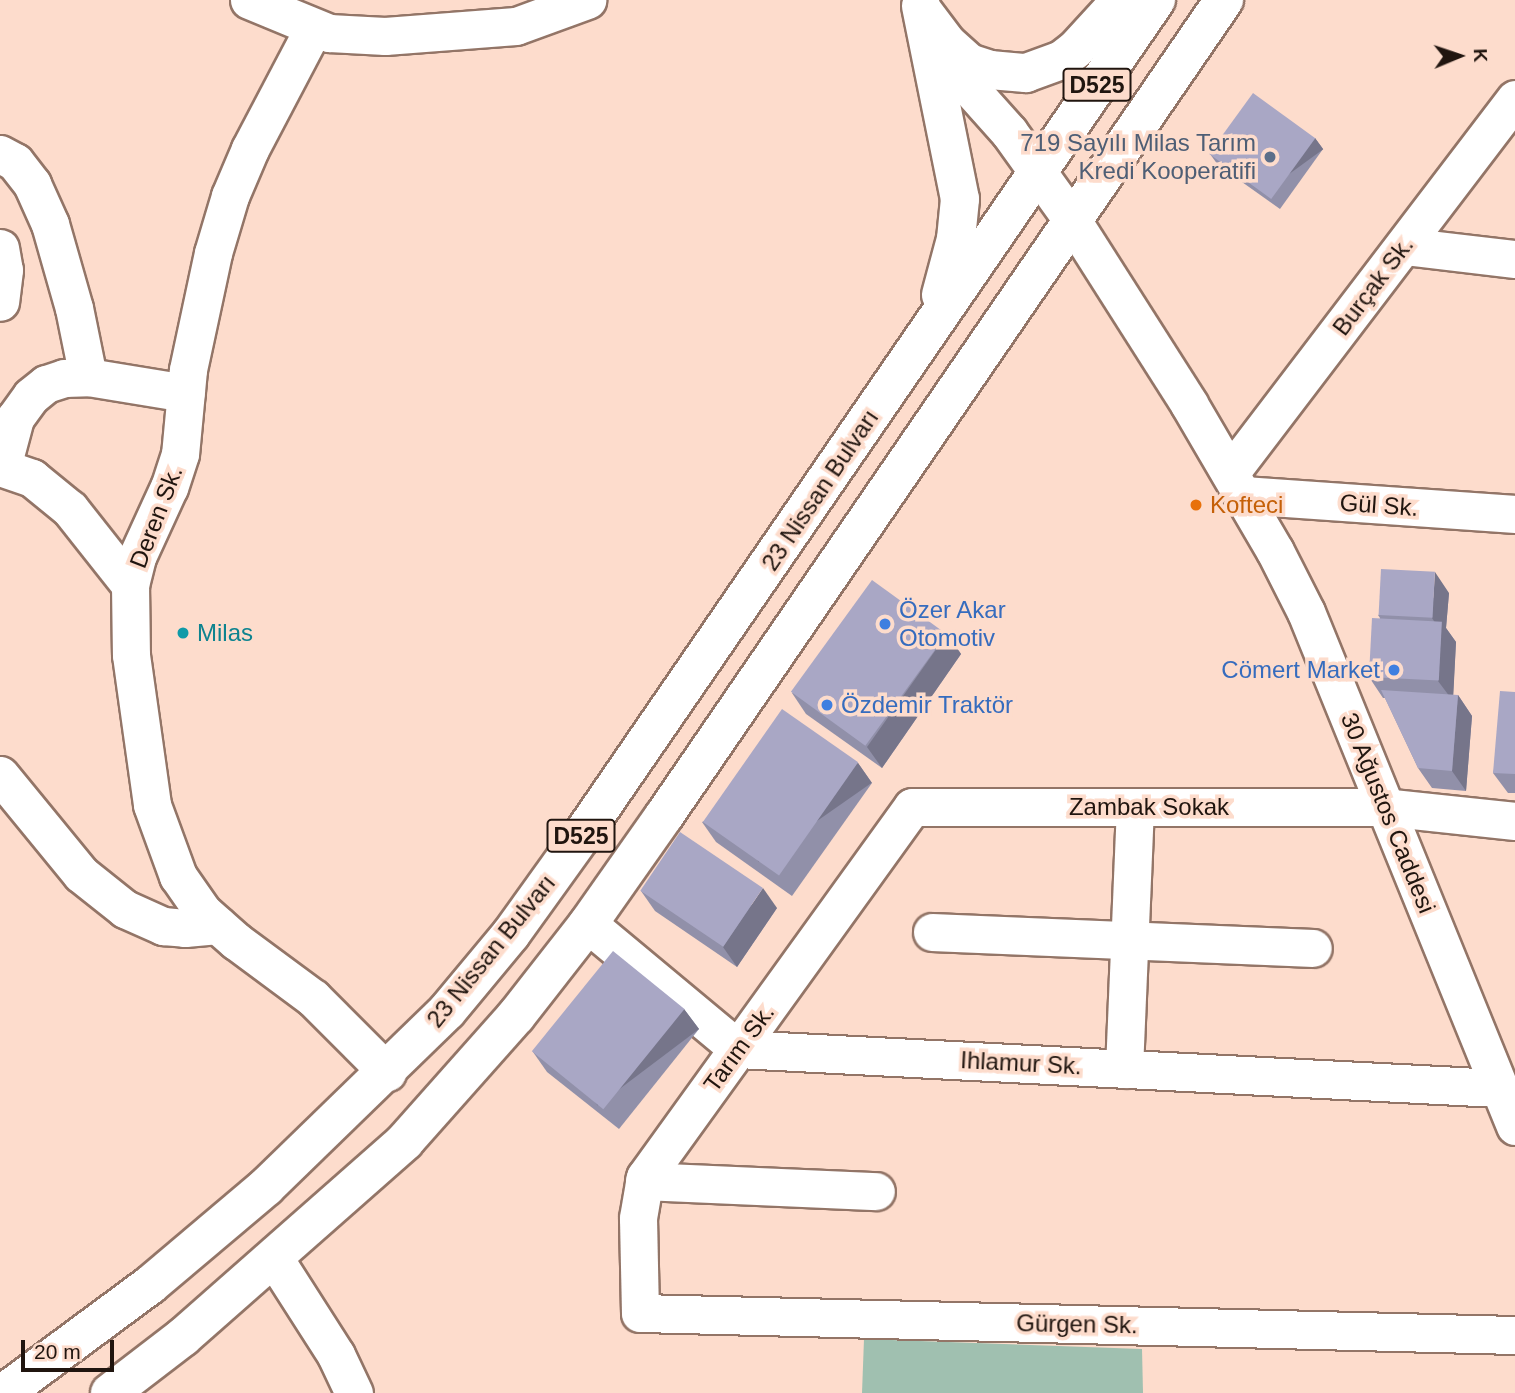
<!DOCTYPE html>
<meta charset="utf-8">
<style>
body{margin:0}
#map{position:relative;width:1515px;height:1393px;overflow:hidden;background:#fddccc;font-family:Helvetica,sans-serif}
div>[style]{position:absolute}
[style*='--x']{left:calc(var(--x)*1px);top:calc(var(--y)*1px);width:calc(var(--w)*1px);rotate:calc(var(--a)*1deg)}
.green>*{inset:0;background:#a0c0b0}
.roads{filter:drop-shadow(2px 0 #937567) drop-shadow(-2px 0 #937567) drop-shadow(0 2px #937567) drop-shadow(0 -2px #937567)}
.minor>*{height:37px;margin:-18.5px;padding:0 18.5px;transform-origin:18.5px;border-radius:18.5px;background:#fff}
.highway>*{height:38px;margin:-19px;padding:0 19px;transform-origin:19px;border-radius:19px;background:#fff}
.wall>*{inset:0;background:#9190a9}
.shaded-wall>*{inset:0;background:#76758a;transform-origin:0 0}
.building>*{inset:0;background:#a9a7c5;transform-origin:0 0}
.dots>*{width:19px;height:19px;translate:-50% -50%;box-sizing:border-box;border:4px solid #fddccc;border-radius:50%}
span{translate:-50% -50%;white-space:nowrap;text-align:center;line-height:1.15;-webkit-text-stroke:7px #fddccc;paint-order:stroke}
.shield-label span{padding:2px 5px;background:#fddccc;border:2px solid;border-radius:5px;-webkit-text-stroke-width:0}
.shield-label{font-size:23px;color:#20150f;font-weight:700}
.service-label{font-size:24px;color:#4e5e75}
.right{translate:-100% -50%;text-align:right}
.street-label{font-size:24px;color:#20150f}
.food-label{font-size:24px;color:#c56008}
.left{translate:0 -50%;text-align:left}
.shop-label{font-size:24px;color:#366cbe}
.culture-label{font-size:24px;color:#0d838f}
.north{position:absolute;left:1424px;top:21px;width:70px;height:70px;-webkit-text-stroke:5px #fddccc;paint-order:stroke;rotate:88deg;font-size:19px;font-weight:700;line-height:28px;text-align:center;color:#20150f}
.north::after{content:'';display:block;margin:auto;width:24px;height:32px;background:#20150f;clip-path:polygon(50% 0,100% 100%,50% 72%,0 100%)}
.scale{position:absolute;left:21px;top:1340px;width:93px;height:32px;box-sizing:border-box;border:4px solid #20150f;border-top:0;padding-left:9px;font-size:21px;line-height:24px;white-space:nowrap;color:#20150f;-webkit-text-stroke:5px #fddccc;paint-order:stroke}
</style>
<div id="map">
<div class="green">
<i style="clip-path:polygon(864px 1339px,1142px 1349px,1143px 1393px,862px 1393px)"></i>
</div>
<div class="roads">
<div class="minor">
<i style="--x:249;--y:0;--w:87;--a:22.4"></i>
<i style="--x:329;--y:33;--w:56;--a:3.1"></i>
<i style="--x:385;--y:36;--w:131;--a:-4.4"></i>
<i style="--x:516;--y:26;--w:76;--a:-20.1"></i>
<i style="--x:313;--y:29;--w:136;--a:117.7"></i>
<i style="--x:250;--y:149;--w:51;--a:113.1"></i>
<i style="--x:230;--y:196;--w:59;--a:106.6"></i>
<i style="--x:213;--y:253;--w:120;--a:102.1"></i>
<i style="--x:188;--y:370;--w:84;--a:95.4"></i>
<i style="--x:180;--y:454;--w:35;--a:108"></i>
<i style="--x:169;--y:487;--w:77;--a:114.6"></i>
<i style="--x:137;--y:557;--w:29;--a:104"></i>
<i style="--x:130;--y:585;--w:70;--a:89.2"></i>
<i style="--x:131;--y:655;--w:151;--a:82"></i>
<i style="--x:152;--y:805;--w:76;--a:69.9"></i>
<i style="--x:178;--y:876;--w:44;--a:55.2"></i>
<i style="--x:203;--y:912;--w:44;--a:41.3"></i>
<i style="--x:236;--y:941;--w:96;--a:36.5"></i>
<i style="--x:313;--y:998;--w:105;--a:45"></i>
<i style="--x:934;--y:41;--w:30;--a:57"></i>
<i style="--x:950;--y:66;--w:89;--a:48.2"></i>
<i style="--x:1009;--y:132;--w:108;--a:54.4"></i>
<i style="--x:1072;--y:220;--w:218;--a:57.5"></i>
<i style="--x:1189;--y:404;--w:170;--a:59.7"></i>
<i style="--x:1275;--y:551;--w:68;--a:63.1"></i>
<i style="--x:1306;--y:612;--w:555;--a:67.87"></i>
<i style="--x:0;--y:154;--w:17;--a:28"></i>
<i style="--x:15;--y:162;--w:28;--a:52"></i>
<i style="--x:32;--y:184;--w:44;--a:65.8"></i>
<i style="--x:50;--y:224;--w:87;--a:74.1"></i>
<i style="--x:74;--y:308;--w:70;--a:78.5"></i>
<i style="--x:1404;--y:246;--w:112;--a:6.7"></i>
<i style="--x:0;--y:248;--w:22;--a:80"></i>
<i style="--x:4;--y:270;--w:32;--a:97"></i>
<i style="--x:0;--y:467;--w:34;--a:19"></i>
<i style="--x:32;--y:478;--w:49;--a:39.2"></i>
<i style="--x:70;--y:509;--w:97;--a:51.7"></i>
<i style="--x:2;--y:467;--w:51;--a:-75.1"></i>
<i style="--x:15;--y:418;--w:27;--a:-54"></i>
<i style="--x:31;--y:396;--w:19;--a:-39"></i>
<i style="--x:46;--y:384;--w:19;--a:-18"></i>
<i style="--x:64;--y:378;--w:24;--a:-2"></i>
<i style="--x:88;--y:377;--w:99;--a:9.3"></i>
<i style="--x:1230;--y:473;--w:470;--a:-52.7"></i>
<i style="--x:1243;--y:495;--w:273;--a:4"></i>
<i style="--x:0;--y:775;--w:128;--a:50.7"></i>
<i style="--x:81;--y:874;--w:56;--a:38.5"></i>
<i style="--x:125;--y:909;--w:42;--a:24.1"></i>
<i style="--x:163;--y:926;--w:22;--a:5"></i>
<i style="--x:185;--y:928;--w:33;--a:-5"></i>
<i style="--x:1515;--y:821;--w:131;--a:-173.9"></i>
<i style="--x:1385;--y:807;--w:473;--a:180"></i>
<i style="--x:912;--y:807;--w:456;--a:125.8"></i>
<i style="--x:645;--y:1177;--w:42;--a:99.7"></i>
<i style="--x:638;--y:1218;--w:95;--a:88.8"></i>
<i style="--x:640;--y:1313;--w:875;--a:1.44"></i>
<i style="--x:588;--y:924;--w:195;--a:39.8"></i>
<i style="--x:738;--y:1049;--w:761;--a:2.94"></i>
<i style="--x:932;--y:932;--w:381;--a:2.4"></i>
<i style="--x:1124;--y:1069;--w:262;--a:-87.6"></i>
<i style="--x:644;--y:1181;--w:232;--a:2.5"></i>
<i style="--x:274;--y:1258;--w:115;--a:57.4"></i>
<i style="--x:336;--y:1355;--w:42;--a:64.7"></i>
</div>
<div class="highway">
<i style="--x:921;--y:6;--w:197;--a:78.6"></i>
<i style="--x:960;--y:199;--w:40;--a:95.7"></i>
<i style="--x:956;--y:239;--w:58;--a:105"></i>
<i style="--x:925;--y:14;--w:36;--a:53"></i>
<i style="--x:947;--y:43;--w:30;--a:42"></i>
<i style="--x:969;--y:63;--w:22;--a:18"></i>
<i style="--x:990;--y:70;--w:36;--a:5"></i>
<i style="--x:1026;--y:73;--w:38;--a:-20"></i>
<i style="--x:1062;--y:60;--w:18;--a:-38"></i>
<i style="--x:1076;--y:49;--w:67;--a:-47.4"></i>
<i style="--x:4;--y:1393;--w:182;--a:-36.5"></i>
<i style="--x:150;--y:1285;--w:152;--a:-40.2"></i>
<i style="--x:266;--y:1187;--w:252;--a:-44.2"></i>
<i style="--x:447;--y:1011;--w:100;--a:-50.3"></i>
<i style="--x:511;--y:934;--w:118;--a:-54.3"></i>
<i style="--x:580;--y:838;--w:1017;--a:-55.5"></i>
<i style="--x:110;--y:1393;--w:92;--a:-37.5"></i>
<i style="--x:183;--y:1337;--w:296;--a:-41.4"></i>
<i style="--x:405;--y:1141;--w:167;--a:-48.4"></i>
<i style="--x:516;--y:1016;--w:117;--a:-52"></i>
<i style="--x:588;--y:924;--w:132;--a:-54.9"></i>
<i style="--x:664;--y:816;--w:990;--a:-55.54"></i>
</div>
</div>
<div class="wall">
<i style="clip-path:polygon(1315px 138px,1323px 149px,1280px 209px,1218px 165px,1210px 154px)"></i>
<i style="clip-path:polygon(1449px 593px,1446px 628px,1456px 642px,1453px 695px,1458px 695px,1472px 716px,1466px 791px,1432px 788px,1418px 768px,1385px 698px,1383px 698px,1369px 677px,1380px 618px,1378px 615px)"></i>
<i style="clip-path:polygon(947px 634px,961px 654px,882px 768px,806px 714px,792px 693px)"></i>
<i style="clip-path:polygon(1515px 692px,1515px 793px,1508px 793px,1493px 773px)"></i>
<i style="clip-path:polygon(858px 763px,872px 783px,792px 896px,716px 842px,702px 822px)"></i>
<i style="clip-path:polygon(641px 891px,777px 908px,737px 967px,655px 911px)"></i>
<i style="clip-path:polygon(684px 1009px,699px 1029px,619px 1129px,547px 1072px,533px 1052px)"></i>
</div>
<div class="shaded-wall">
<i style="left:1315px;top:138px;width:14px;height:74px;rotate:54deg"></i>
<i style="clip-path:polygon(1435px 572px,1449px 593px,1446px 628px,1456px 642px,1453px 701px,1438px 681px,1441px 632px,1432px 618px)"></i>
<i style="clip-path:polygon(947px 634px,961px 654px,882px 768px,867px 747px)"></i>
<i style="clip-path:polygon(1458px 695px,1472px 716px,1466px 791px,1452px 771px)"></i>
<i style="left:858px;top:763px;width:24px;height:138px;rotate:55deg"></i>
<i style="clip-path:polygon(763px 888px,777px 908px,737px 967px,723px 947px)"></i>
<i style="left:684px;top:1009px;width:25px;height:127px;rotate:53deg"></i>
</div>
<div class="building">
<i style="left:1253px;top:93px;width:77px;height:75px;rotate:36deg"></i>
<i style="left:1381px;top:569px;width:54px;height:46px;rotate:3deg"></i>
<i style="left:872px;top:580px;width:92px;height:138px;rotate:36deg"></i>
<i style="left:1372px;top:618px;width:70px;height:59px;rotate:3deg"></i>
<i style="clip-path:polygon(1381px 690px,1458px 695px,1452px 771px,1418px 768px)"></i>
<i style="clip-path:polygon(1500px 691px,1515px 692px,1515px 774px,1493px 773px)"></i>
<i style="left:782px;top:709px;width:93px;height:138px;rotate:35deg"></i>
<i style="left:680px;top:832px;width:100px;height:71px;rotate:34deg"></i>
<i style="left:613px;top:951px;width:92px;height:129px;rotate:39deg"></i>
</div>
<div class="dots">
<i style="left:1270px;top:157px;background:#5c6f8a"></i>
<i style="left:1196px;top:505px;background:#e8710a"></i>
<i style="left:885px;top:624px;background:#3f7fe0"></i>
<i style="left:183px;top:633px;background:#0f9aa8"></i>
<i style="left:1394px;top:670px;background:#3f7fe0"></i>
<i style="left:827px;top:705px;background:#3f7fe0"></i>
</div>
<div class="shield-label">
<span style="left:1097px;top:85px">D525</span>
<span style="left:581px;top:836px">D525</span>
</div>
<div class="service-label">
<span class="right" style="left:1256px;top:157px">719 Sayılı Milas Tarım<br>Kredi Kooperatifi</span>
</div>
<div class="street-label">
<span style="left:1373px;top:286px;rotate:-53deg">Burçak Sk.</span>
<span style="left:820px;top:490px;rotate:-56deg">23 Nissan Bulvarı</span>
<span style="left:1379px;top:505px;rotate:4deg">Gül Sk.</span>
<span style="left:156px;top:517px;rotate:-69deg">Deren Sk.</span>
<span style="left:1149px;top:807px">Zambak Sokak</span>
<span style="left:1388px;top:813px;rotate:68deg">30 Ağustos Caddesi</span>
<span style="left:491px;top:951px;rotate:-51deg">23 Nissan Bulvarı</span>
<span style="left:739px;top:1048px;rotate:-54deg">Tarım Sk.</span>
<span style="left:1021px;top:1063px;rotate:3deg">Ihlamur Sk.</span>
<span style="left:1077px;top:1324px;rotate:1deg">Gürgen Sk.</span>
</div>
<div class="food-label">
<span class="left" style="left:1210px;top:505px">Kofteci</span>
</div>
<div class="shop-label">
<span class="left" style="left:899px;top:624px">Özer Akar<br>Otomotiv</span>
<span class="right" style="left:1380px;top:670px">Cömert Market</span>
<span class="left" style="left:841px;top:705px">Özdemir Traktör</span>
</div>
<div class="culture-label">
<span class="left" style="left:197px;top:633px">Milas</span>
</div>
<div class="north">K</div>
<div class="scale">20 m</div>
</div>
